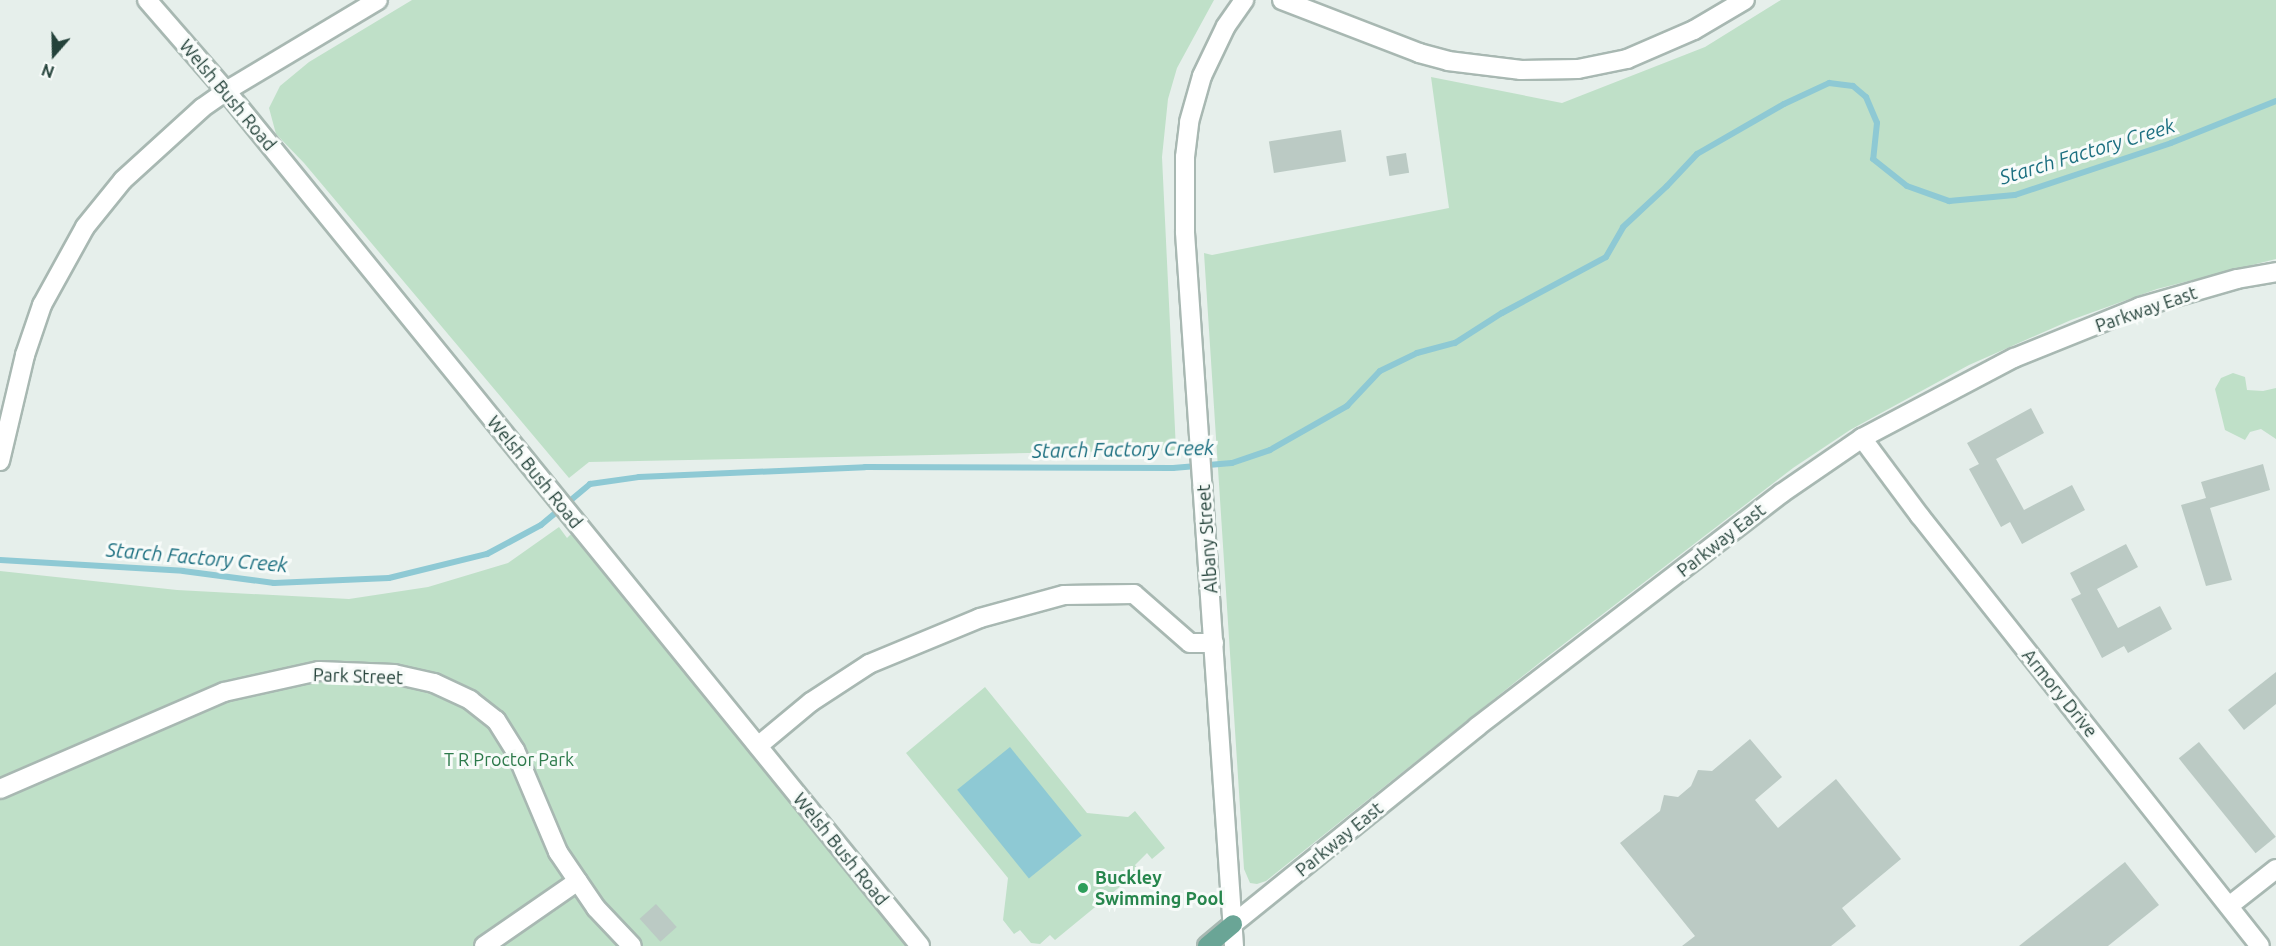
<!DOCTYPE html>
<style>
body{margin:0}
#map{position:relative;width:2276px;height:946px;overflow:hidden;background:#e6efeb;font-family:Ubuntu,sans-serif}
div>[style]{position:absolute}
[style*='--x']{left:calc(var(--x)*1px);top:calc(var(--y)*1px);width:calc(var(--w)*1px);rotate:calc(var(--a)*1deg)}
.green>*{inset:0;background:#bfe0c8}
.water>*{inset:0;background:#8ec9d4;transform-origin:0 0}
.stream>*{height:6px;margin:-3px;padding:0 3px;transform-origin:3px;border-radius:3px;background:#8ec9d4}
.building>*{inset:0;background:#bbcac4;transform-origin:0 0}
.roads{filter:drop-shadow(2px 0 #a8b8b2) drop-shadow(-2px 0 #a8b8b2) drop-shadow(0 2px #a8b8b2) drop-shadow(0 -2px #a8b8b2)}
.minor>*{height:18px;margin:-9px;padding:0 9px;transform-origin:9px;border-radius:9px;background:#fff}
.major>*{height:18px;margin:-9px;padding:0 9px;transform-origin:9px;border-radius:9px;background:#6aa596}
.dots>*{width:16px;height:16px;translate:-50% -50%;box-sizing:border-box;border:3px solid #f7fbf9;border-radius:50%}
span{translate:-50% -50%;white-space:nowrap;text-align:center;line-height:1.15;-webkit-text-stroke:6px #f7fbf9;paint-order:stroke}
.street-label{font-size:18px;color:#24423a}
.park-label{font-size:18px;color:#2d7a4b}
.leisure-label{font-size:18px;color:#27864d;font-weight:700}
.left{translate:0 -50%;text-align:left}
.water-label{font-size:20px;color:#1c6f80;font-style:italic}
.north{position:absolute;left:24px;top:24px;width:60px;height:60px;-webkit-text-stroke:4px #f7fbf9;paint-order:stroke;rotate:200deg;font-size:16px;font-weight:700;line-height:24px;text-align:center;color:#24423a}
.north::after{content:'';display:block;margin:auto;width:21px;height:27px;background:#24423a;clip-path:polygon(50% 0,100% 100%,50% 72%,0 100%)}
</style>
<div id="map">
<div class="green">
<i style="clip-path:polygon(412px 0,1214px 0,1177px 68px,1168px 99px,1162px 157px,1176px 450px,589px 462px,569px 478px,304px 163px,276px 134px,269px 108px,280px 86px,309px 62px)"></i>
<i style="clip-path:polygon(1781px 0,2276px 0,2276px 259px,2157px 289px,2071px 320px,1969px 365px,1850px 430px,1793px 468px,1543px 660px,1266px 881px,1257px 884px,1250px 883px,1244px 869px,1204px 253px,1212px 255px,1449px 208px,1431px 77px,1562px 103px,1705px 47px)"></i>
<i style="clip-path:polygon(2233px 373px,2245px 377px,2247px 390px,2263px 391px,2276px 388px,2276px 439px,2261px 429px,2250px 432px,2245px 440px,2225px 430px,2215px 389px,2221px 378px)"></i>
<i style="clip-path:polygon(559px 527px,567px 538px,571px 534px,906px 946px,0 946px,0 571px,177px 590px,349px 599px,428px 587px,508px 563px)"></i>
<i style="clip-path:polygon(985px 687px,1087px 813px,1128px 817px,1135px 811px,1165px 848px,1152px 859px,1147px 853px,1135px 865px,1139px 871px,1055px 940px,1050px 935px,1040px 944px,1031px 943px,1020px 930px,1014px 934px,1003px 920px,1008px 878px,906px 753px)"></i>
</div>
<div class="water">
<i style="left:1010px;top:747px;width:114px;height:68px;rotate:51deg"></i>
</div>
<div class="stream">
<i style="--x:0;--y:560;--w:183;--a:3.4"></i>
<i style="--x:183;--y:571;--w:92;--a:7.5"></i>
<i style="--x:274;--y:583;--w:115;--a:-2.5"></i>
<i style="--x:389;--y:578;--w:101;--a:-13.8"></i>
<i style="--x:487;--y:554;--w:61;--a:-28.2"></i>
<i style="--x:541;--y:525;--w:64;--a:-39.9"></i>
<i style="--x:590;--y:484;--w:49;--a:-8.1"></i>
<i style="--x:639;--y:477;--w:226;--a:-2.5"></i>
<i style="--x:865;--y:467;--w:308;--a:0.2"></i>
<i style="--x:1173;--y:468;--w:59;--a:-4.8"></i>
<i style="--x:1232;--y:463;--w:40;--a:-18.9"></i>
<i style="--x:1270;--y:450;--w:89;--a:-29.7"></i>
<i style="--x:1347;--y:406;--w:48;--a:-46.7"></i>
<i style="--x:1380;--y:371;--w:41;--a:-25.9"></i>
<i style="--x:1417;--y:353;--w:39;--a:-15"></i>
<i style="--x:1455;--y:343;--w:56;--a:-32.6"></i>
<i style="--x:1502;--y:313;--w:118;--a:-28.3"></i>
<i style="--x:1606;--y:257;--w:34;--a:-60"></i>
<i style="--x:1623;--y:227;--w:60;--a:-43"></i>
<i style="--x:1667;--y:186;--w:44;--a:-46.8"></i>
<i style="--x:1697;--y:154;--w:100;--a:-29.9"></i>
<i style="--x:1784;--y:104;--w:50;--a:-25"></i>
<i style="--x:1829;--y:83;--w:24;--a:7"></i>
<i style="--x:1853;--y:86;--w:17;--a:40"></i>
<i style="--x:1866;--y:97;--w:28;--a:67"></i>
<i style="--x:1877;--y:123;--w:36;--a:96"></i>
<i style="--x:1873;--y:159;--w:43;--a:38.5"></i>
<i style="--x:1907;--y:186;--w:45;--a:19.7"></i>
<i style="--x:1949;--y:201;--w:66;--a:-5.2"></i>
<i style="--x:2015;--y:195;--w:164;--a:-18.4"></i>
<i style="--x:2171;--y:143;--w:113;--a:-21.8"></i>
</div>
<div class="building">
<i style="left:1341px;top:130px;width:32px;height:73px;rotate:81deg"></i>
<i style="left:1406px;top:153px;width:20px;height:20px;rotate:81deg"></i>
<i style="clip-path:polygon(2031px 408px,2044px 433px,1996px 459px,2024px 510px,2072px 485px,2085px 510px,2022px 544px,2010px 522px,2001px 527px,1969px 469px,1979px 464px,1967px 443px)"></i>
<i style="clip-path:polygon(2263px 464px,2270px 490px,2210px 508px,2232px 580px,2206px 586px,2181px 505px,2206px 498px,2201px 482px)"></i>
<i style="clip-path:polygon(2126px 544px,2138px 567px,2097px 589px,2118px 628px,2160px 606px,2172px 629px,2128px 653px,2124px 646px,2102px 658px,2071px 599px,2081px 594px,2070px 573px)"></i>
<i style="clip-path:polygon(2276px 672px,2276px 704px,2244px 730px,2228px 710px)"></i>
<i style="clip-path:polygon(1750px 739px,1782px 777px,1755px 800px,1778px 828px,1836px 779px,1901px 859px,1842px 908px,1856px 926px,1831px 946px,1682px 946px,1695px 936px,1620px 843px,1660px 811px,1664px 795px,1678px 797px,1691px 786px,1698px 770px,1712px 771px)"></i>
<i style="left:2199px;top:742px;width:122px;height:26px;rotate:51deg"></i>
<i style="clip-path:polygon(2125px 862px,2159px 905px,2108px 946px,2019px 946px)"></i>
<i style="left:656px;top:904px;width:31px;height:22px;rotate:48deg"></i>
</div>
<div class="roads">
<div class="minor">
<i style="--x:147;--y:0;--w:121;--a:49"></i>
<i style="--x:226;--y:91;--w:1101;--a:50.93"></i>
<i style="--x:1282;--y:0;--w:147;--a:21.1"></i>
<i style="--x:1419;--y:53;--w:30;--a:15"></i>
<i style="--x:1448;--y:61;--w:74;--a:7"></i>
<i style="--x:1521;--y:70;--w:57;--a:-1"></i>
<i style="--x:1578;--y:69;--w:50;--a:-11.5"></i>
<i style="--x:1627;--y:59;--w:73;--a:-23.4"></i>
<i style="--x:1694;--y:30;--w:59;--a:-30.5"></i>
<i style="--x:1862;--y:438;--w:97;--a:53.4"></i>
<i style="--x:1920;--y:516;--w:548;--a:51.67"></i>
<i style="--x:0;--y:461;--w:109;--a:-76.7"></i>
<i style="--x:25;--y:355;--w:53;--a:-71.2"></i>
<i style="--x:42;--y:305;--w:89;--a:-61.1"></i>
<i style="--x:85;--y:227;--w:60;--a:-51"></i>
<i style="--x:123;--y:180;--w:107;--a:-42.3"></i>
<i style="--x:202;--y:108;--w:29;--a:-35"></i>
<i style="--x:226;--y:91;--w:177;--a:-30.9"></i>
<i style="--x:758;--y:746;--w:69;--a:-39.7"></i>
<i style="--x:811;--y:702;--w:69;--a:-33.2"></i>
<i style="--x:869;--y:664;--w:120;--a:-22.5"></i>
<i style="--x:980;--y:618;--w:87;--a:-15.3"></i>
<i style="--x:1064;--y:595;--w:70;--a:-0.8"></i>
<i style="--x:1134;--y:594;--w:74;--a:41.2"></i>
<i style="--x:1190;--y:643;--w:24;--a:0"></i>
<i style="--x:0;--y:789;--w:244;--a:-23.4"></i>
<i style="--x:224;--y:692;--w:97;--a:-12.5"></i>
<i style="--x:319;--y:671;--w:75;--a:2.3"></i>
<i style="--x:394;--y:674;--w:41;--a:12.7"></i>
<i style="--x:434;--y:683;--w:40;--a:25"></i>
<i style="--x:470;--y:700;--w:33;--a:38"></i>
<i style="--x:496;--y:720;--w:36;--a:58"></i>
<i style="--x:515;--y:750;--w:111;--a:67.1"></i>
<i style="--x:558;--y:852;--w:68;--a:55.8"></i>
<i style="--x:596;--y:908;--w:52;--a:46.5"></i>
<i style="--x:2229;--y:906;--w:60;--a:-38.2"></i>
<i style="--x:1233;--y:924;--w:314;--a:-38.9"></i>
<i style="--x:1477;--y:727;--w:384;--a:-37.5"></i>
<i style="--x:1782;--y:493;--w:97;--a:-34.5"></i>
<i style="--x:1862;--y:438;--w:172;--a:-27.8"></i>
<i style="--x:2014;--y:358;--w:136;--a:-22"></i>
<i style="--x:2140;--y:307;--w:101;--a:-16.1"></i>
<i style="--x:2237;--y:279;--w:40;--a:-10"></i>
<i style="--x:484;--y:946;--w:114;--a:-34.7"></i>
<i style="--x:1234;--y:946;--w:716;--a:-93.93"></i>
<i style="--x:1185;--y:232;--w:75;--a:-90"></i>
<i style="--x:1185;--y:157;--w:35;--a:-83"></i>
<i style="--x:1189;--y:122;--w:48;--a:-74.2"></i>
<i style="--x:1202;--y:76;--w:55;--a:-64.4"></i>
<i style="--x:1226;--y:26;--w:32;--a:-55"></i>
</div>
<div class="major">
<i style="--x:1207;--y:946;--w:34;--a:-40"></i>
</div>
</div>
<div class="dots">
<i style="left:1083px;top:888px;background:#2e9e5b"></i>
</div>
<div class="street-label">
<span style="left:228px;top:95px;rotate:50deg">Welsh Bush Road</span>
<span style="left:2146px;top:309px;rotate:-19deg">Parkway East</span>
<span style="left:535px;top:472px;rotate:51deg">Welsh Bush Road</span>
<span style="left:1207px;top:539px;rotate:-94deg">Albany Street</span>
<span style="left:1721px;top:540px;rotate:-38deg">Parkway East</span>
<span style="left:358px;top:676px;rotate:2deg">Park Street</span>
<span style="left:2060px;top:693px;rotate:51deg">Armory Drive</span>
<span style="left:1339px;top:839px;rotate:-39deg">Parkway East</span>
<span style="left:841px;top:849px;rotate:51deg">Welsh Bush Road</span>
</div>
<div class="park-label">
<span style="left:509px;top:759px">T R Proctor Park</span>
</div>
<div class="leisure-label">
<span class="left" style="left:1095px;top:888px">Buckley<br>Swimming Pool</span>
</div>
<div class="water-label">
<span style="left:2087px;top:151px;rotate:-17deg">Starch Factory Creek</span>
<span style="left:1123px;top:449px;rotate:-1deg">Starch Factory Creek</span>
<span style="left:197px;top:557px;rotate:5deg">Starch Factory Creek</span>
</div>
<div class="north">N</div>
</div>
